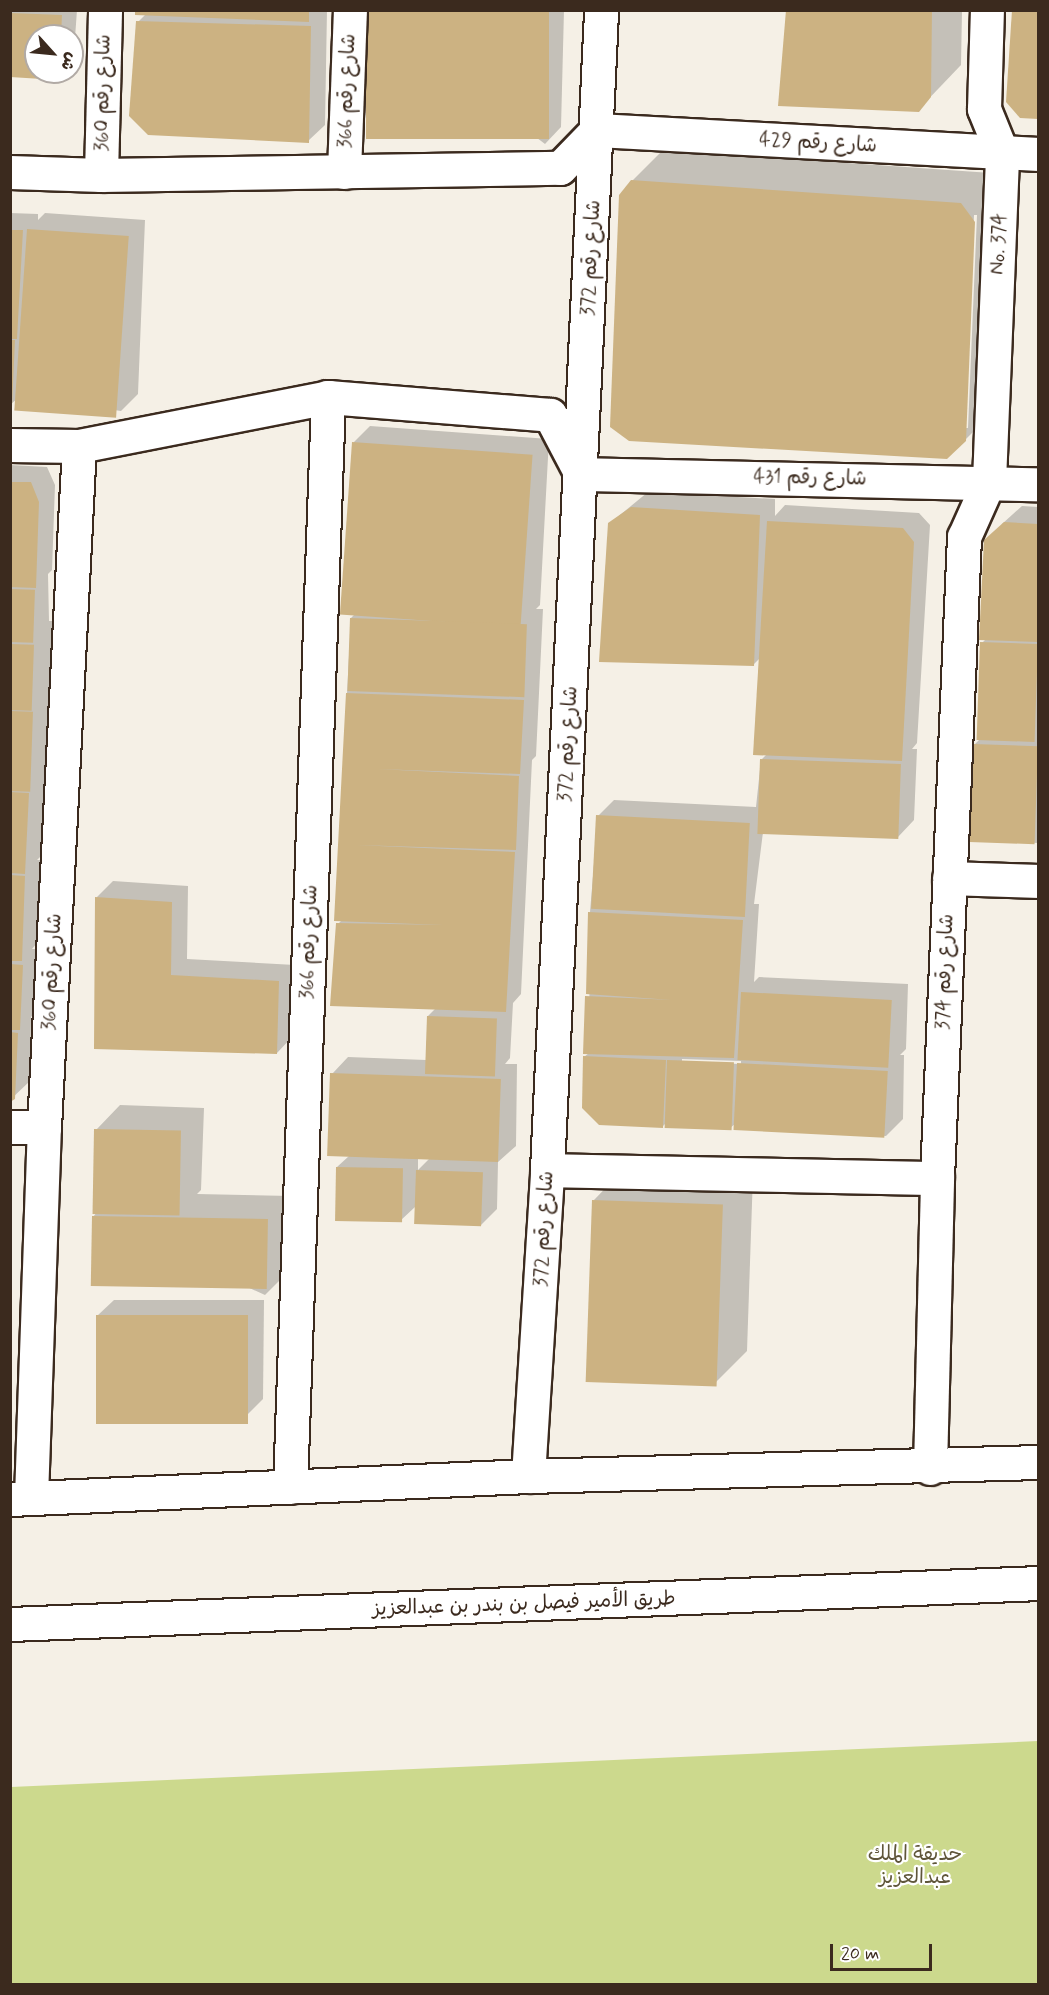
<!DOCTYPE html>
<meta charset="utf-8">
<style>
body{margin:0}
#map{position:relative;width:1049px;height:1995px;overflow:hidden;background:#f5f0e6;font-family:Mynerve,"Playpen Sans Arabic",sans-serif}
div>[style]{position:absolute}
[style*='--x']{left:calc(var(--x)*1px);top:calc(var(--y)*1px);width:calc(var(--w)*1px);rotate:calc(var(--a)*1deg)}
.green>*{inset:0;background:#ccd98d}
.shadow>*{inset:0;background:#0003}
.building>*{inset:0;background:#ccb282;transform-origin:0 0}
.roads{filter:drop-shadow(2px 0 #3b2a1e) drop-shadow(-2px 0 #3b2a1e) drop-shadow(0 2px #3b2a1e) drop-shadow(0 -2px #3b2a1e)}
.minor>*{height:33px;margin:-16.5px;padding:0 16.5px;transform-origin:16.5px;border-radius:16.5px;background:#fff}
.primary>*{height:33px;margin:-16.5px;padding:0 16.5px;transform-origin:16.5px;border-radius:16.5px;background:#fff}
span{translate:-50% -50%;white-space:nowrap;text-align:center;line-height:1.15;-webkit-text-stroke:4.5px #fff;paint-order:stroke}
.street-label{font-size:20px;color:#3b2a1e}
.park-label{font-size:20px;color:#5f563a}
.frame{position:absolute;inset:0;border:12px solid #3b2a1e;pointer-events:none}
.north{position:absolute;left:24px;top:24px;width:60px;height:60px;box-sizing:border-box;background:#fff;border:2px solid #b1aaa5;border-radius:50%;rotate:117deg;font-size:16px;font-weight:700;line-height:24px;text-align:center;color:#3b2a1e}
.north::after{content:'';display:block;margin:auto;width:21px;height:27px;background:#3b2a1e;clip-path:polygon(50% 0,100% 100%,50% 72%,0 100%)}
.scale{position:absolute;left:830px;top:1944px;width:102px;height:27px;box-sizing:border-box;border:3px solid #3b2a1e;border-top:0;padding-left:8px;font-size:18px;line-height:21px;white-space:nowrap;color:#3b2a1e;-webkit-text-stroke:4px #fff;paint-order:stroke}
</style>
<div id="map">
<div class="green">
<i style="clip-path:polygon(1038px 1741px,1038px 1984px,11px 1984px,11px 1787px)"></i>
</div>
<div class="shadow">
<i style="clip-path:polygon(10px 10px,77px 10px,74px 52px,72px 55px,72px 36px,36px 36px,36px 72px,52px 72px,10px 75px)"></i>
<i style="clip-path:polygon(137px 10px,327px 10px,325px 125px,308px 141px,138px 22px,146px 14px)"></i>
<i style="clip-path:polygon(368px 10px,564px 10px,561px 127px,545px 144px)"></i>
<i style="clip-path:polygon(787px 10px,962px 10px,961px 65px,918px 110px)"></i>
<i style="clip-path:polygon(1013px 10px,1038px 10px,1038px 118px,1021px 117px)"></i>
<i style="clip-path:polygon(evenodd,663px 150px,991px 173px,996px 409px,965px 440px,632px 181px,663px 150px,974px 215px,977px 215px,968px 428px,965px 428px,974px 215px)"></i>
<i style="clip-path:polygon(10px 213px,38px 214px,38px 220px,45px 213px,145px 220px,138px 394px,121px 411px,20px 396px,10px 405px)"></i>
<i style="clip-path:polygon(evenodd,370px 426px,549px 439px,540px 605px,536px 609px,543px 609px,536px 756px,532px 760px,521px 994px,513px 1003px,510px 1058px,505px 1064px,517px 1064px,516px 1146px,498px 1162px,497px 1209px,481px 1225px,415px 1207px,400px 1221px,337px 1167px,349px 1156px,332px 1074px,348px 1057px,426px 1060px,428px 1016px,436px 1008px,338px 924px,342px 920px,343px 769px,351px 618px,355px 614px,354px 442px,370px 426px,418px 1159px,429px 1159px,418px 1170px,418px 1159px)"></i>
<i style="clip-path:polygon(10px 465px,47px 467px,55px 485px,52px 570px,48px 574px,49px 621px,57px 621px,49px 848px,37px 860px,41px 860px,37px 943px,32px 949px,39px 949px,35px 1012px,31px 1017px,30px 1081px,10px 1100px)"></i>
<i style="clip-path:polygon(evenodd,648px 492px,775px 499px,775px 516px,785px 505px,919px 513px,930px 525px,917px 743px,912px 749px,917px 749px,914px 820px,898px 837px,763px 832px,754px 904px,759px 904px,754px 982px,759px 977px,908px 984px,906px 1049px,900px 1055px,904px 1055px,903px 1119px,886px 1136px,735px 1124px,730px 1128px,667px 1122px,663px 1126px,584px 1057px,589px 1053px,590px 912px,598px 816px,614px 800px,756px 807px,761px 760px,767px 754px,760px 658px,753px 665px,609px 524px,648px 492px,682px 1059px,741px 1061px,741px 1064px,682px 1062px,682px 1059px)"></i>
<i style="clip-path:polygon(1022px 506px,1038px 507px,1038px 843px,968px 840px,974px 745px,980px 739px,982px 643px,986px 639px,1002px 524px)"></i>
<i style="clip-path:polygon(113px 881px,188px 886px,187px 959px,295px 965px,293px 1036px,277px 1053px,95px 1047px,97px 897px)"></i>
<i style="clip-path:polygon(120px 1105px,204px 1108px,201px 1190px,197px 1194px,292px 1196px,289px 1271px,265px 1295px,93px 1217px,97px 1212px,96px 1130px)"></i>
<i style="clip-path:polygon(624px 1169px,753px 1174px,747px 1351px,716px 1382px,594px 1200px)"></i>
<i style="clip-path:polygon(114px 1300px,264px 1300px,263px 1399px,246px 1416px,97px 1316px)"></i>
</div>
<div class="building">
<i style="clip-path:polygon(135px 10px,309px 10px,309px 22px,135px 15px)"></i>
<i style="left:366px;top:10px;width:183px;height:129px"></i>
<i style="clip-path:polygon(786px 10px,932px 10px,931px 97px,919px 112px,778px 106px)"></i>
<i style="clip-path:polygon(1012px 10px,1038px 10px,1038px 119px,1020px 118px,1006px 102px)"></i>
<i style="clip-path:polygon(10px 13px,62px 15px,61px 36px,36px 36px,36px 72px,55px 72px,42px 79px,10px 77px)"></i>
<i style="clip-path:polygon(136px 21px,311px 26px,309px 143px,148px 135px,129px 116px)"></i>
<i style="clip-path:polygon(631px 180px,961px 203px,975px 222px,966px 441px,947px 459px,629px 441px,610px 427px,619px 195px)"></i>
<i style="left:27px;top:229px;width:102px;height:182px;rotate:4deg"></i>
<i style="clip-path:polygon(10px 230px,23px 230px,17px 339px,10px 339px)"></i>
<i style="clip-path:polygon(10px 340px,15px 340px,12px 406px,10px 406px)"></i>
<i style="left:352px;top:442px;width:181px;height:173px;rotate:4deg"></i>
<i style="clip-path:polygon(10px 482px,31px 482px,39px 502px,36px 588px,10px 587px)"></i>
<i style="clip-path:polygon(631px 507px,760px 515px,754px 666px,599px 662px,608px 523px)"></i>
<i style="clip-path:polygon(767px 521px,903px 528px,914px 542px,902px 761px,753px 755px)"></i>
<i style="clip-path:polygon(1004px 522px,1038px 524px,1038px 642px,979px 640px,984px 540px)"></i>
<i style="left:10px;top:589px;width:25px;height:53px;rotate:2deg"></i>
<i style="left:350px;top:618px;width:177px;height:73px;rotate:2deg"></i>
<i style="left:980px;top:642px;width:58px;height:98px;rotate:2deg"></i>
<i style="left:10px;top:644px;width:24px;height:66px;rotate:2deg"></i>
<i style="clip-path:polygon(346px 693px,524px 700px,520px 774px,377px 769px,519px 776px,516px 850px,356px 845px,515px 852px,506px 1012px,330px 1006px,336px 923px,444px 925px,334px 921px)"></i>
<i style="left:10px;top:711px;width:23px;height:80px;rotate:2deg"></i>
<i style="left:973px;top:744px;width:65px;height:98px;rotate:2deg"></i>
<i style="left:760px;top:759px;width:141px;height:75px;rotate:2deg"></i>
<i style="clip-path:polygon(10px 792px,29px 793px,25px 874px,10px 873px)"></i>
<i style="left:596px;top:815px;width:154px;height:94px;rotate:3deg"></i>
<i style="clip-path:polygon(10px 875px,25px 876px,22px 961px,10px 961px)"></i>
<i style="clip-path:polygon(95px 897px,172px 902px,171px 975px,279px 981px,277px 1054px,94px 1049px)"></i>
<i style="clip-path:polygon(588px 912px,743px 920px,734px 1058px,583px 1054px,585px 996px,672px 1000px,586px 994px)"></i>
<i style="clip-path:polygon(10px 964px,23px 965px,20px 1030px,10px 1030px)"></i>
<i style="left:741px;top:992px;width:151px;height:68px;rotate:3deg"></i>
<i style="left:427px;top:1016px;width:70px;height:58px;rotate:2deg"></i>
<i style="clip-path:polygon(10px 1032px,18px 1033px,15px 1099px,10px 1102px)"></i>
<i style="clip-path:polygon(583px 1056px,666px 1060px,663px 1128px,599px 1125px,582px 1108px)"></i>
<i style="left:667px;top:1060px;width:67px;height:68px;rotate:2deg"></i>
<i style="left:737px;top:1063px;width:151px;height:67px;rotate:3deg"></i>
<i style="left:330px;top:1073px;width:171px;height:83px;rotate:2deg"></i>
<i style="left:94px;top:1129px;width:87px;height:85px;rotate:1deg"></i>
<i style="left:336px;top:1167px;width:67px;height:54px;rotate:1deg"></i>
<i style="left:416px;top:1170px;width:67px;height:54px;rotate:2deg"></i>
<i style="left:592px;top:1200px;width:131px;height:182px;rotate:2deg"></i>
<i style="left:92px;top:1216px;width:176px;height:70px;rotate:1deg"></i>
<i style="left:96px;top:1315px;width:152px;height:109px"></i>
</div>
<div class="roads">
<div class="minor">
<i style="--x:10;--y:172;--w:91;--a:1.9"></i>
<i style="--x:101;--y:175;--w:459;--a:-0.9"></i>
<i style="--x:560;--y:168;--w:53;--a:-45.8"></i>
<i style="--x:597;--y:130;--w:442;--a:3.1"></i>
<i style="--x:344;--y:172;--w:162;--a:-87.9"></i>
<i style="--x:101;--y:175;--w:165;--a:-88.6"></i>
<i style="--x:10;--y:445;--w:69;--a:0.8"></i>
<i style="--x:79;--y:446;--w:254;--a:-11.1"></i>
<i style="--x:328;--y:397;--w:223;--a:4.6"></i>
<i style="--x:550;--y:415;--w:67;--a:62.3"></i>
<i style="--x:581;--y:474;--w:457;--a:1.3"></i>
<i style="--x:949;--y:878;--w:89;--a:1.9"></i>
<i style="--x:10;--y:1127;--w:34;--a:0"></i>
<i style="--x:547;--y:1170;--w:390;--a:1.2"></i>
<i style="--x:930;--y:1468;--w:290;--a:-88.6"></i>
<i style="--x:937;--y:1178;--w:642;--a:-87.59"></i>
<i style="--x:964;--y:537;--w:61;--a:-65.9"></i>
<i style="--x:989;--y:481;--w:328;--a:-87.7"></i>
<i style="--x:1002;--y:153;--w:48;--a:-112.2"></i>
<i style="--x:984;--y:109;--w:99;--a:-88.3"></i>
<i style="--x:528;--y:1476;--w:307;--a:-86.4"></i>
<i style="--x:547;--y:1170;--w:1161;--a:-87.33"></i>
<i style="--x:290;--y:1487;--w:1091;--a:-88"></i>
<i style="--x:31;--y:1497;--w:370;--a:-88"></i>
<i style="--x:44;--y:1127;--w:682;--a:-87.06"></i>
</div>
<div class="primary">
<i style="--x:10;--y:1499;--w:519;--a:-2.54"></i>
<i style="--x:528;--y:1476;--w:510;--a:-1.57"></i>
<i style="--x:10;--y:1624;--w:1029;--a:-2.28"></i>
</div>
</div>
<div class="street-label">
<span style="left:347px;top:91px;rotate:-88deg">شارع رقم 366</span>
<span style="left:103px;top:93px;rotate:-89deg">شارع رقم 360</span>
<span style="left:818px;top:143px;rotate:3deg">شارع رقم 429</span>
<span style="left:999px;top:244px;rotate:-88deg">No. 374</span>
<span style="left:591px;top:258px;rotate:-87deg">شارع رقم 372</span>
<span style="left:810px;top:478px;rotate:1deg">شارع رقم 431</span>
<span style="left:568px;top:744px;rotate:-87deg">شارع رقم 372</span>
<span style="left:309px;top:942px;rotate:-88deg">شارع رقم 366</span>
<span style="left:52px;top:972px;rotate:-87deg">شارع رقم 360</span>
<span style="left:945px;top:972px;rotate:-88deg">شارع رقم 374</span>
<span style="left:544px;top:1229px;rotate:-87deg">شارع رقم 372</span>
<span style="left:524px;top:1604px;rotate:-2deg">طريق الأمير فيصل بن بندر بن عبدالعزيز</span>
</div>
<div class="park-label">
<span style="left:915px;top:1866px">حديقة الملك<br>عبدالعزيز</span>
</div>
<div class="frame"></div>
<div class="north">ش</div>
<div class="scale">20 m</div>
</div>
